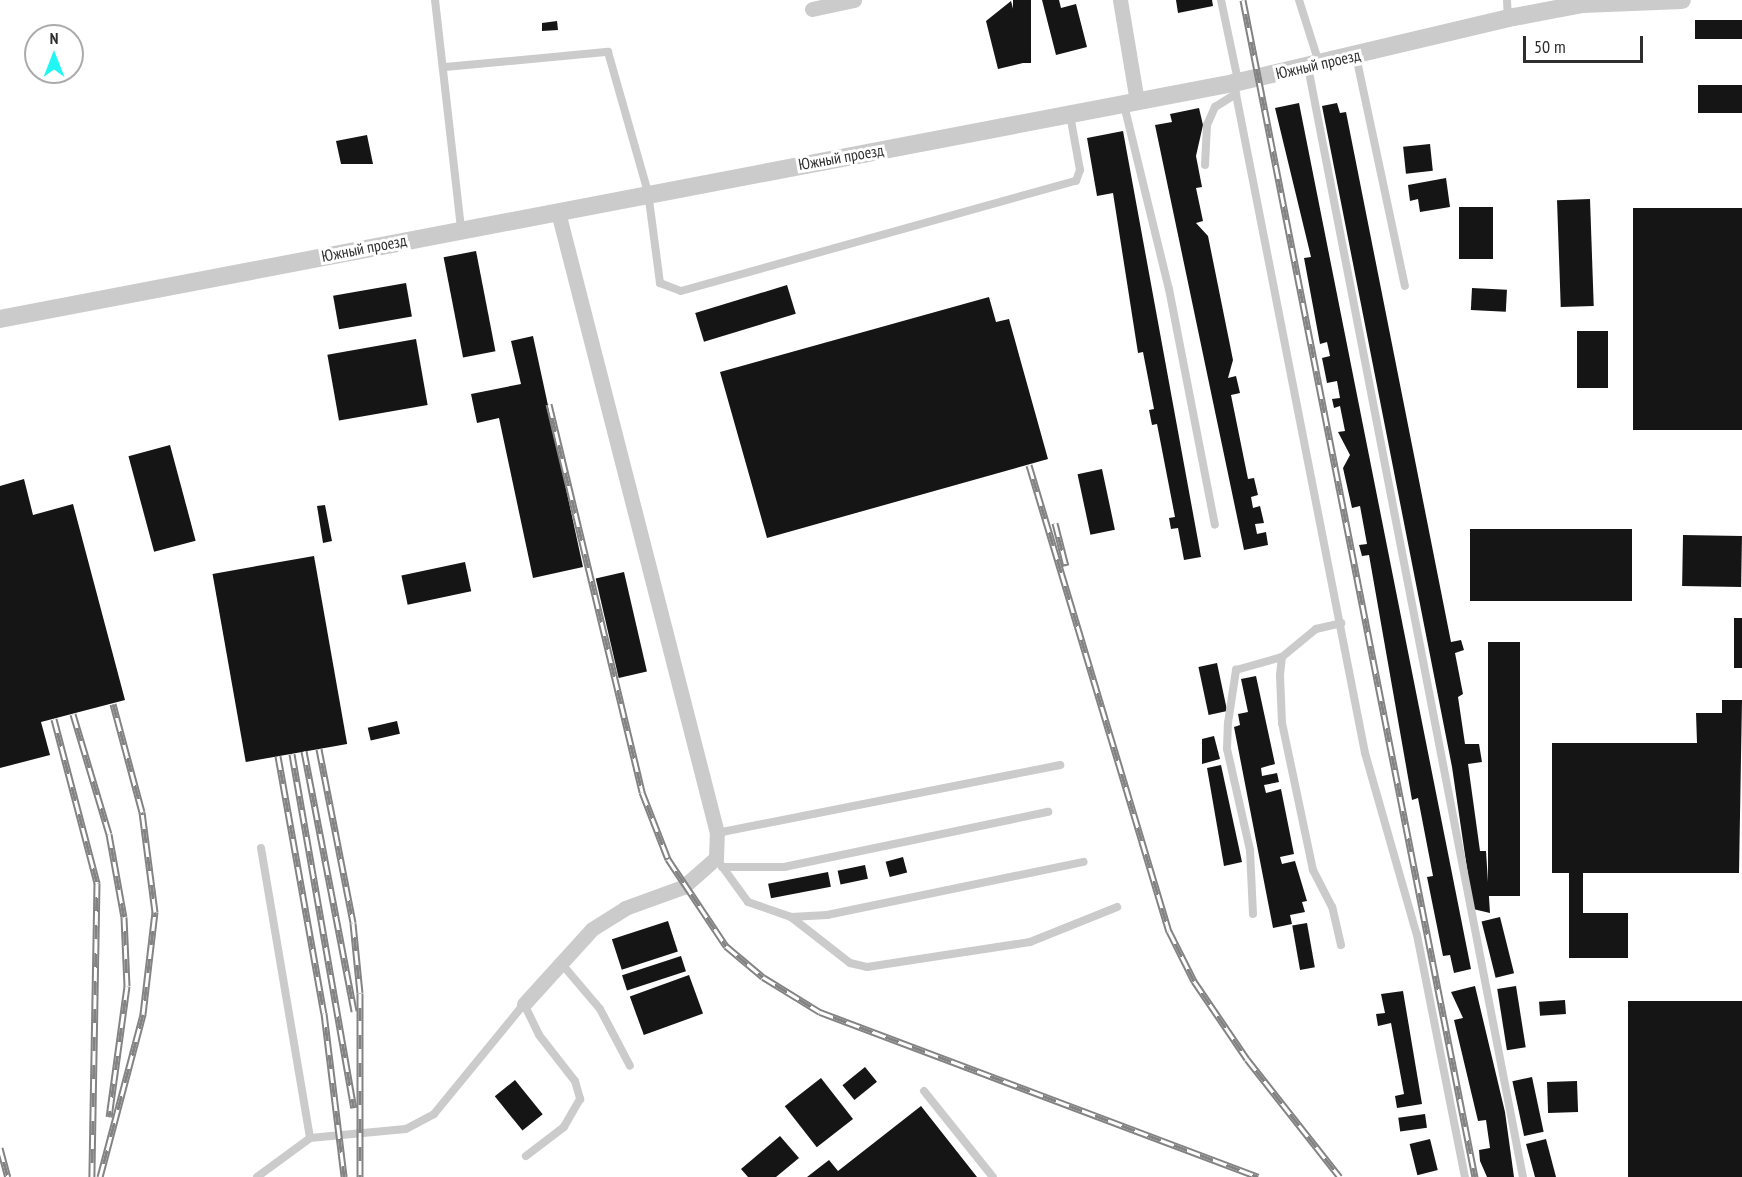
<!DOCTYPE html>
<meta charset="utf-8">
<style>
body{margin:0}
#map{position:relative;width:1742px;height:1177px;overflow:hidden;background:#fff;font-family:"PT Sans Narrow",sans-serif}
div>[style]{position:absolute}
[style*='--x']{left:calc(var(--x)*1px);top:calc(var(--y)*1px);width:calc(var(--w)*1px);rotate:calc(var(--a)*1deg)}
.building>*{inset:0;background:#151515;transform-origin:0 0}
.service>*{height:8px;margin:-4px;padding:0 4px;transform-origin:4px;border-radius:4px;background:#cbcbcb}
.minor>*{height:15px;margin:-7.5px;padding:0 7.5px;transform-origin:7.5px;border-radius:7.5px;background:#cbcbcb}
.tertiary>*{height:18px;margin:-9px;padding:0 9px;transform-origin:9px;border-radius:9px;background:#cbcbcb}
.rail>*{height:7px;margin-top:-3.5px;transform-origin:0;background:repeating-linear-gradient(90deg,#fff 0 14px,#838383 0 28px);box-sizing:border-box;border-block:2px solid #838383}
span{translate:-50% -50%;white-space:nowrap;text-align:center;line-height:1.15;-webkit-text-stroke:6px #fff;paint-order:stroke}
.street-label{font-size:16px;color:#2e2e2e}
.north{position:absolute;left:24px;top:24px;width:60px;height:60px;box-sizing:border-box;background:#fff;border:2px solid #ababab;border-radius:50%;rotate:0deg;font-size:16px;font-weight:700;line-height:24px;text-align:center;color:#2e2e2e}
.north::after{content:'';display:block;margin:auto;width:21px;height:27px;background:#20f6f4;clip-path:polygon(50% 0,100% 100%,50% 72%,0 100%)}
.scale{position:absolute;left:1523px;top:36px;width:120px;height:27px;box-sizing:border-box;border:3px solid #2e2e2e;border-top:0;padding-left:8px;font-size:18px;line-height:21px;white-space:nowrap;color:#2e2e2e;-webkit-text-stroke:4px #fff;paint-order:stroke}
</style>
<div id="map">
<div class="building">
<i style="left:1013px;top:0;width:18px;height:63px"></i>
<i style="clip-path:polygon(1042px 0,1059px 0,1061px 8px,1076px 4px,1087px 47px,1056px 55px)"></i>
<i style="clip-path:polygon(1176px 0,1212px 0,1213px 6px,1178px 13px)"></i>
<i style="clip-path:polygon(1011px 1px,1027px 62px,998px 69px,986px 21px)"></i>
<i style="left:1742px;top:20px;width:19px;height:47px;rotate:90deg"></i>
<i style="clip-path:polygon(557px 21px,558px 30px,542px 31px,542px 23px)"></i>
<i style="left:1742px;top:85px;width:28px;height:44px;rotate:90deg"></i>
<i style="clip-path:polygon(1299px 103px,1471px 969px,1454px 973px,1450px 955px,1443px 956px,1427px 877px,1433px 876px,1418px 798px,1412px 800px,1369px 555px,1362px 556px,1359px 545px,1367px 544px,1360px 506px,1352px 508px,1343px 468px,1350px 455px,1338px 432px,1345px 431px,1340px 406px,1334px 408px,1332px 399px,1340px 398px,1337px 381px,1327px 383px,1322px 358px,1330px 356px,1327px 342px,1320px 344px,1304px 258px,1311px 257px,1275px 108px)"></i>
<i style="clip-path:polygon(1337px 103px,1340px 113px,1346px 112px,1451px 642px,1461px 640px,1464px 650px,1455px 653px,1463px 694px,1458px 697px,1465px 744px,1479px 744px,1482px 762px,1468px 764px,1480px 851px,1486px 851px,1490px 913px,1473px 909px,1452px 767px,1322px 106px)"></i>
<i style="clip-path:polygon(1199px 108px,1203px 125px,1196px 156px,1202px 187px,1196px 188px,1203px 221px,1196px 223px,1208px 236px,1233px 360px,1228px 378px,1236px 376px,1240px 393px,1231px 395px,1248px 479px,1254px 478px,1258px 495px,1251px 497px,1253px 508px,1260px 506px,1264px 523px,1255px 524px,1257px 534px,1266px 532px,1268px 545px,1244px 550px,1155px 125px,1172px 122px,1170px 114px)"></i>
<i style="clip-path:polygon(1123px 131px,1201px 557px,1184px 560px,1178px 528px,1171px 529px,1169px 518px,1175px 517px,1157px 424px,1152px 425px,1149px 410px,1154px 409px,1143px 352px,1138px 353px,1113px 193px,1097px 196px,1087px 138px)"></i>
<i style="clip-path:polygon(367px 135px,373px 164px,341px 164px,336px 141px)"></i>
<i style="left:1430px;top:144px;width:27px;height:27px;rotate:84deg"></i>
<i style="clip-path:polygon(1446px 178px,1450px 207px,1420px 212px,1418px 199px,1410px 201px,1408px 185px)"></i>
<i style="left:1590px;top:199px;width:107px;height:33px;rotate:88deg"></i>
<i style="left:1459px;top:207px;width:34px;height:52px"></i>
<i style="left:1742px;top:208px;width:222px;height:109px;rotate:90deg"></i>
<i style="left:476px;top:251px;width:102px;height:33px;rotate:79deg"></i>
<i style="left:406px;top:283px;width:34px;height:74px;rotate:80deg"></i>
<i style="left:787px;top:285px;width:30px;height:96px;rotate:73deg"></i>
<i style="left:1472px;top:288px;width:35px;height:22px;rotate:3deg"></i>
<i style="clip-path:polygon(989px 297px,996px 322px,1009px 319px,1048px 459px,767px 538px,720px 372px)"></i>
<i style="left:1577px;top:331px;width:31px;height:57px"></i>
<i style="clip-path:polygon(533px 336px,583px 567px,533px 578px,499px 418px,477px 423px,471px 394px,521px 384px,511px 341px)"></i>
<i style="left:416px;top:339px;width:67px;height:90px;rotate:80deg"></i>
<i style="left:170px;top:445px;width:99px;height:43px;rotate:75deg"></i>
<i style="left:1102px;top:469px;width:62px;height:25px;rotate:78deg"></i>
<i style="clip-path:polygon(24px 479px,33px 515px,73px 504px,125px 700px,41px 722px,50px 755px,0 768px,0 486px)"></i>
<i style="clip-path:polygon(325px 505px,332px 541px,323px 543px,317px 506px)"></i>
<i style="left:1632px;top:529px;width:72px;height:162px;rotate:90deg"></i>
<i style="left:1683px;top:535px;width:59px;height:51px;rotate:1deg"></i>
<i style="left:314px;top:556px;width:191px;height:103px;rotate:80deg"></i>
<i style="left:465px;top:562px;width:30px;height:65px;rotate:78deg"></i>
<i style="left:624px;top:572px;width:102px;height:29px;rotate:77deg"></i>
<i style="left:1734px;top:618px;width:8px;height:50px"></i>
<i style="left:1520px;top:642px;width:254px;height:32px;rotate:90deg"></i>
<i style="left:1217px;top:663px;width:49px;height:19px;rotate:78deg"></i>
<i style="clip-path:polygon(1256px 676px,1275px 764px,1261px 768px,1262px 776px,1277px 773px,1279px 782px,1264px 785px,1266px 793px,1281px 789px,1294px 854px,1280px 857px,1282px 864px,1295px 861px,1307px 901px,1302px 902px,1305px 912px,1290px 915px,1292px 924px,1273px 928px,1234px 727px,1240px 725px,1238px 714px,1248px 712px,1241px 679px)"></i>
<i style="clip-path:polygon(1722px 700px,1742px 700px,1739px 873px,1583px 873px,1583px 913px,1628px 913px,1628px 958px,1569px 958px,1569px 873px,1552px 873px,1552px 743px,1697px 743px,1696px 713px,1722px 713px)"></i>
<i style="left:397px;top:721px;width:13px;height:30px;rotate:77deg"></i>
<i style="clip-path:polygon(1214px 736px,1220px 759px,1202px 764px,1202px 739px)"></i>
<i style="clip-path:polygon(1221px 765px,1242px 862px,1224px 866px,1207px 768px)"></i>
<i style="left:903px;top:857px;width:16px;height:18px;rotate:75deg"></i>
<i style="left:865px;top:865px;width:14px;height:28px;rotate:78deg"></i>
<i style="left:828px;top:872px;width:15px;height:61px;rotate:79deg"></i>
<i style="left:1500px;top:917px;width:58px;height:19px;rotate:76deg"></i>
<i style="left:668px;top:921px;width:32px;height:59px;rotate:72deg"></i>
<i style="left:1307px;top:923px;width:45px;height:15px;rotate:80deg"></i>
<i style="left:681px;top:956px;width:16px;height:62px;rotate:72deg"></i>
<i style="left:689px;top:975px;width:41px;height:63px;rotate:70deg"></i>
<i style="clip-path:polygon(1475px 986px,1505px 1112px,1514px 1177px,1487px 1177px,1480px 1161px,1479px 1150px,1490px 1148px,1486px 1120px,1478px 1121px,1454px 1020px,1463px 1018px,1451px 992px)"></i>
<i style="left:1516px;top:986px;width:62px;height:19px;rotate:81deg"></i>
<i style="clip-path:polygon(1403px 991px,1422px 1104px,1397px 1108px,1395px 1096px,1404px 1094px,1391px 1023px,1378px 1026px,1376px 1014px,1385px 1013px,1381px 994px)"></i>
<i style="left:1565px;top:1000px;width:14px;height:26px;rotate:86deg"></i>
<i style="left:1628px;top:1001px;width:114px;height:176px"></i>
<i style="left:865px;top:1067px;width:19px;height:29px;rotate:51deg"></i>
<i style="left:1532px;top:1077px;width:56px;height:20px;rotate:78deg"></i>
<i style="left:821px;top:1078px;width:52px;height:46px;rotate:52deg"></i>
<i style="left:515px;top:1080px;width:44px;height:26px;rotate:51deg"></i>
<i style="left:1577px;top:1081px;width:31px;height:30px;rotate:88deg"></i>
<i style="clip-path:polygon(921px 1106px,977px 1177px,807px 1177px,829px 1160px,838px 1171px)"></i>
<i style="left:1425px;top:1114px;width:14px;height:27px;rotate:82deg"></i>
<i style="clip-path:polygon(780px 1136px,799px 1158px,776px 1177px,748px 1177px,741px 1169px)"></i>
<i style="left:1430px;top:1139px;width:32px;height:21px;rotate:76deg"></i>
<i style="clip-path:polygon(1546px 1139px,1556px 1177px,1535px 1177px,1526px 1144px)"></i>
</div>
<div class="service">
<i style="--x:435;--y:0;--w:230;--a:83.5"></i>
<i style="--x:1221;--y:0;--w:83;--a:78.1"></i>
<i style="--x:1299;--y:0;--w:66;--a:72.4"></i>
<i style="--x:1507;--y:0;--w:18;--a:87"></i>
<i style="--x:1356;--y:56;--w:235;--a:78"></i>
<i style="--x:445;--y:67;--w:164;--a:-5.3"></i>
<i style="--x:608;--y:52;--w:146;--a:74.1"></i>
<i style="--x:648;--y:192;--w:92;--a:82.5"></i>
<i style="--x:660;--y:283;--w:22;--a:21"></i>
<i style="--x:681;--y:291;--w:410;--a:-15.6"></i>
<i style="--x:1076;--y:181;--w:12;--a:-70"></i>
<i style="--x:1080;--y:170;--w:56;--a:-100.3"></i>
<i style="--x:1308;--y:67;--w:1131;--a:79.04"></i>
<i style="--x:1234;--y:84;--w:682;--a:78.92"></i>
<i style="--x:1365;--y:753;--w:189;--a:74.1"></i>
<i style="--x:1417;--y:935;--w:247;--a:78.8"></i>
<i style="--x:1124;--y:105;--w:189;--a:76.3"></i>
<i style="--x:1169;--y:289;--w:240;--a:79"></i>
<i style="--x:1205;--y:165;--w:40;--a:-87.1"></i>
<i style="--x:1207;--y:125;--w:20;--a:-66"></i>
<i style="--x:1215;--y:107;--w:25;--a:-32"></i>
<i style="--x:717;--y:833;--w:350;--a:-11.2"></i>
<i style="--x:261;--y:848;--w:294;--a:80.4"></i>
<i style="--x:716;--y:858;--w:54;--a:54"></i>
<i style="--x:748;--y:902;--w:46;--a:19.2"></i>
<i style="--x:791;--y:917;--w:36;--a:-3"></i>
<i style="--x:827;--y:915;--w:262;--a:-11.7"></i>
<i style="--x:722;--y:867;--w:62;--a:0"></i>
<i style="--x:784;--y:867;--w:270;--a:-11.8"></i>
<i style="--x:1253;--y:914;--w:64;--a:-92.7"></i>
<i style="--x:1250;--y:850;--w:104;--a:-102.8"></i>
<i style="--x:1227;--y:749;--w:26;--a:-88"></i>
<i style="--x:1228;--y:723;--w:54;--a:-81.4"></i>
<i style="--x:1236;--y:670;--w:48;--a:-15.8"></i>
<i style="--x:791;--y:917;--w:75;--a:37.9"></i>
<i style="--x:850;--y:963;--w:17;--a:13"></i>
<i style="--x:867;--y:967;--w:165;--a:-8.7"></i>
<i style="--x:1030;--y:942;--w:94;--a:-21.9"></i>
<i style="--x:1341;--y:945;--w:39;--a:-103"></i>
<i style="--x:1332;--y:907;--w:42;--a:-117.2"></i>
<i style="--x:1313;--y:870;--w:150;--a:-101.9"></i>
<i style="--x:1282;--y:723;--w:48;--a:-92.4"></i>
<i style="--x:1280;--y:675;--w:18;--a:-84"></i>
<i style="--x:1282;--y:657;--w:44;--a:-39.5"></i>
<i style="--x:1316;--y:629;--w:26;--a:-13"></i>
<i style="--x:561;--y:963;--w:60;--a:49.7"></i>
<i style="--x:600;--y:1009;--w:64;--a:62.2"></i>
<i style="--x:924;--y:1091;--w:110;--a:51.3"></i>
<i style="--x:257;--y:1177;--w:66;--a:-36.3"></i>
<i style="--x:310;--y:1138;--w:96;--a:-5.4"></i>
<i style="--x:406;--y:1129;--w:32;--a:-28"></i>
<i style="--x:434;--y:1114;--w:142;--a:-50.7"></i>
<i style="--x:524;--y:1004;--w:34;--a:64"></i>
<i style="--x:539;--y:1035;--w:58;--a:52"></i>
<i style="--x:575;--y:1081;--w:19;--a:74"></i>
<i style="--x:580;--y:1099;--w:32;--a:120"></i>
<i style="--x:564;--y:1127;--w:48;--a:142.7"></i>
</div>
<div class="minor">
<i style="--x:1120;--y:0;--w:103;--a:80.5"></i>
<i style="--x:812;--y:9;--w:43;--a:-12.1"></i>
<i style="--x:524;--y:1004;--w:101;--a:-47.8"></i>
<i style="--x:592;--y:929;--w:39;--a:-32"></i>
<i style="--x:625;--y:908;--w:62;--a:-19.9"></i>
<i style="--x:683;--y:887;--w:44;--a:-41.3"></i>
<i style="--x:716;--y:858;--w:25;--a:-88"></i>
<i style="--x:717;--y:833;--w:641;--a:-104.36"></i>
</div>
<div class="tertiary">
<i style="--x:0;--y:319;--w:1256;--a:-10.83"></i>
<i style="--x:1234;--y:83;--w:288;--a:-13.3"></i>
<i style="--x:1514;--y:17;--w:70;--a:-10.7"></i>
<i style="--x:1583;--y:4;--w:99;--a:-2.3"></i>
</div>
<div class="rail">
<i style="--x:1243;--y:0;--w:1200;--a:78.85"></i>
<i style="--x:549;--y:404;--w:399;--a:76.5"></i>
<i style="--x:642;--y:792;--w:72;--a:68.8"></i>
<i style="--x:668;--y:859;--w:105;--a:56.3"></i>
<i style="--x:726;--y:946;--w:48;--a:40"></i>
<i style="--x:763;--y:977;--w:67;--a:31.6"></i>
<i style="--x:820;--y:1012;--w:468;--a:20.6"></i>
<i style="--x:1029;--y:465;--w:487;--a:73.3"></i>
<i style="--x:1169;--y:931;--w:56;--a:63.4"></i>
<i style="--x:1194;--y:981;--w:94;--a:55.8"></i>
<i style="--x:1247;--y:1059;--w:150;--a:51.8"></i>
<i style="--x:1055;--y:523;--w:44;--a:75.7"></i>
<i style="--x:73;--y:714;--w:125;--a:73.3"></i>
<i style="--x:109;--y:834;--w:84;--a:79.8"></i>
<i style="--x:124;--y:917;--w:69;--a:87.5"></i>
<i style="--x:127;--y:986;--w:132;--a:97.8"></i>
<i style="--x:54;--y:719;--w:170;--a:75.3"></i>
<i style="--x:97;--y:883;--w:294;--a:91"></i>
<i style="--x:319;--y:749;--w:177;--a:78.9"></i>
<i style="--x:353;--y:923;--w:70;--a:84.3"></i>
<i style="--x:360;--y:993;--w:184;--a:90"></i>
<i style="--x:304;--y:751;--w:265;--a:79.1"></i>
<i style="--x:292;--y:754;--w:359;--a:80.1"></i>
<i style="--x:278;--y:756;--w:261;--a:79.9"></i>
<i style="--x:324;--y:1013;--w:165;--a:83"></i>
<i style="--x:0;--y:1148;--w:30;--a:75"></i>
<i style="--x:100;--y:1177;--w:169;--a:-75.2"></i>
<i style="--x:143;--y:1014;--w:103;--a:-83.3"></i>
<i style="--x:155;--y:912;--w:101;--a:-97.4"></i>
<i style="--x:142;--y:812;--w:112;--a:-105"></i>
</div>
<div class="street-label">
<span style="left:1318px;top:64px;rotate:-13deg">Южный проезд</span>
<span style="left:841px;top:157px;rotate:-10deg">Южный проезд</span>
<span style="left:364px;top:248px;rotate:-11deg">Южный проезд</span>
</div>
<div class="north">N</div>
<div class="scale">50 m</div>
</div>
